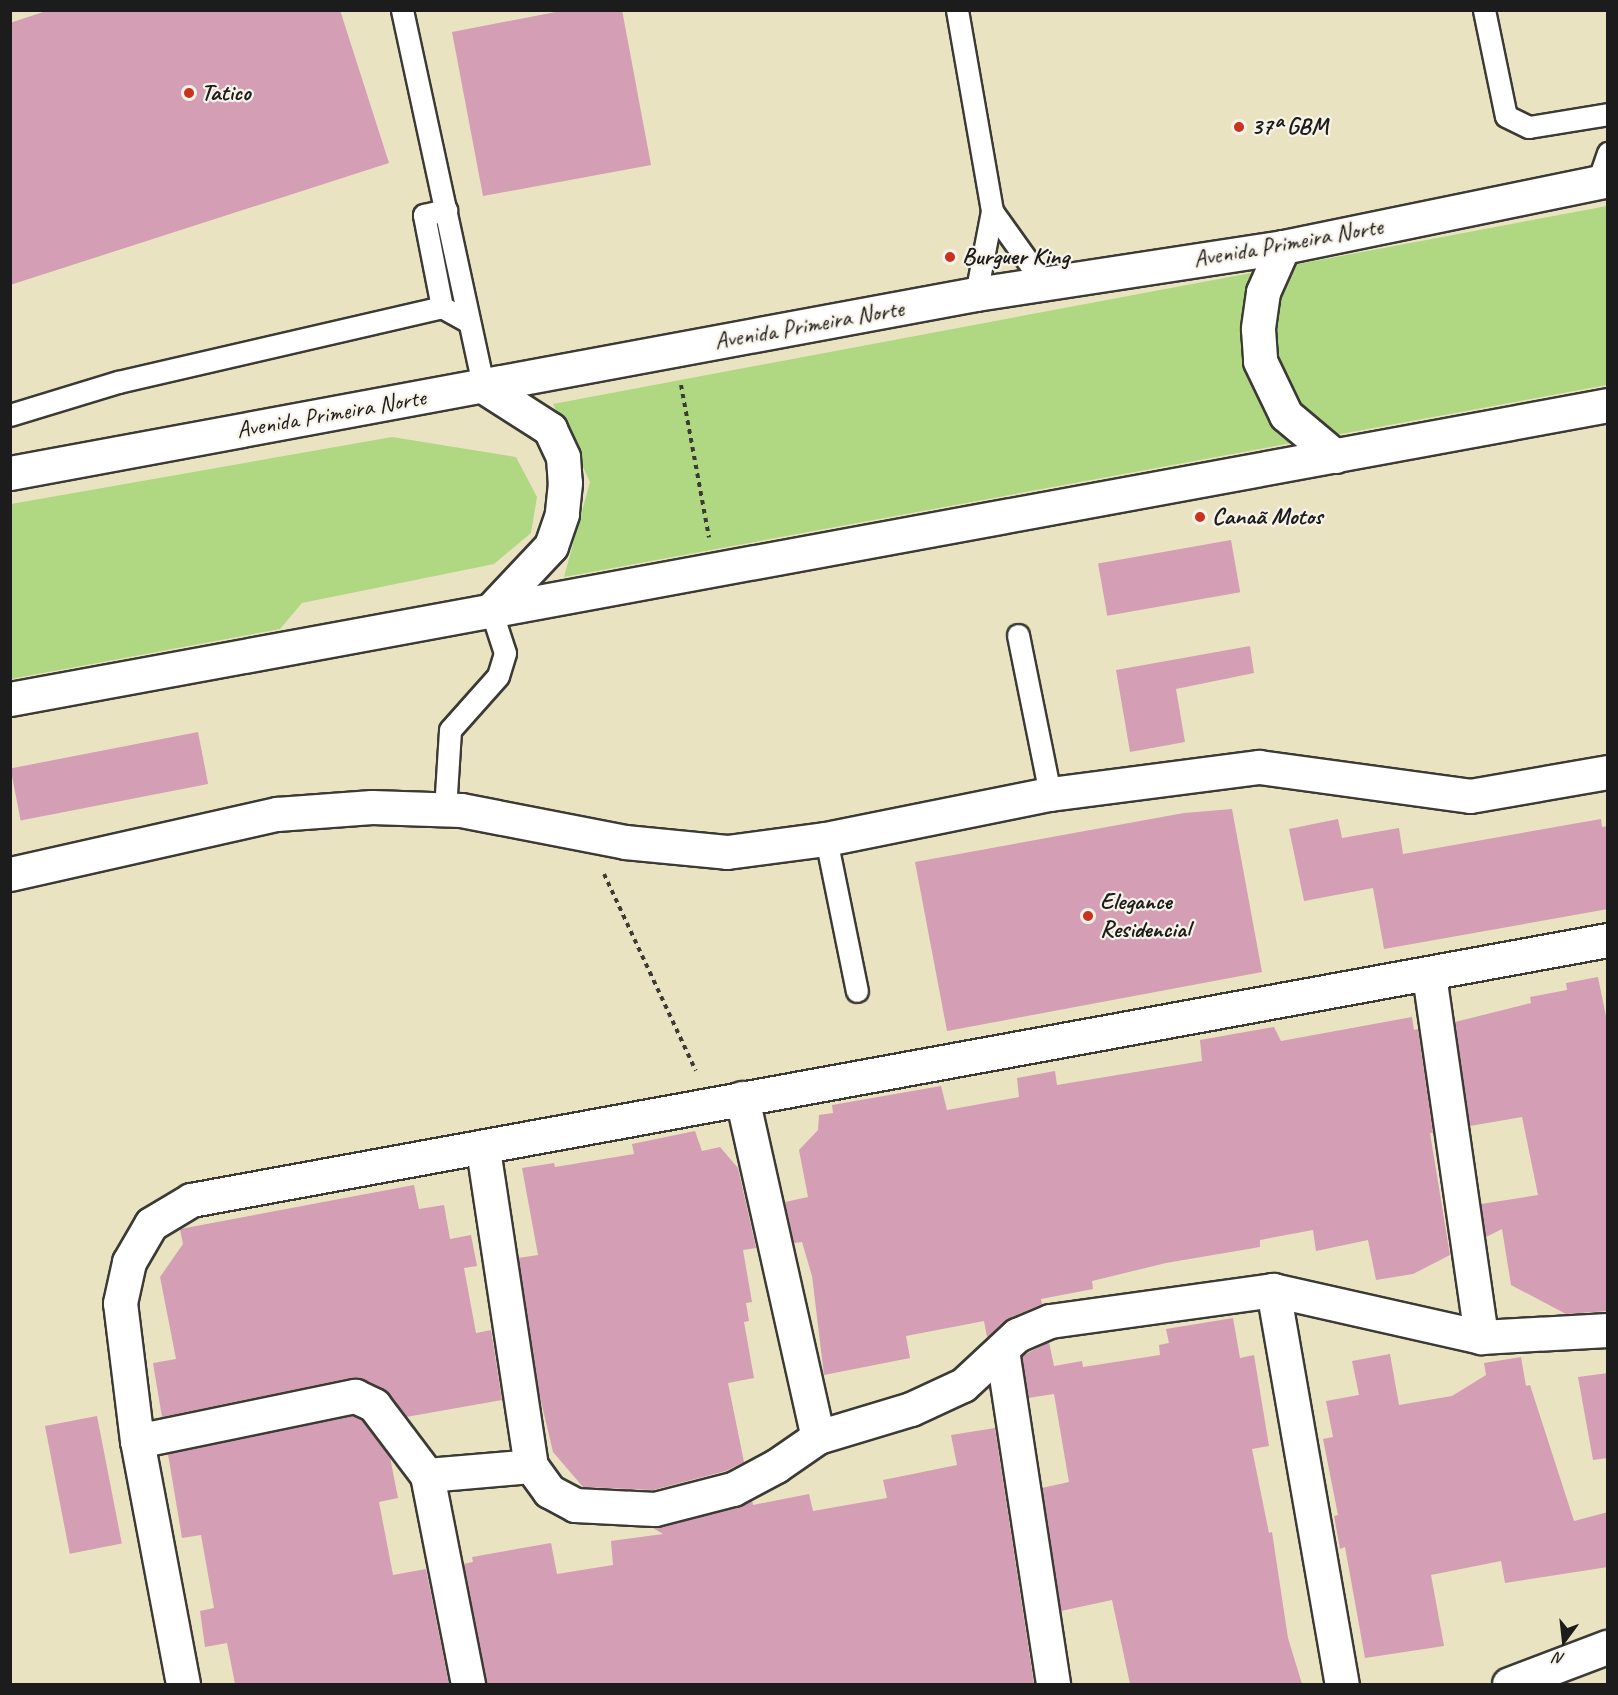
<!DOCTYPE html>
<meta charset="utf-8">
<style>
body{margin:0}
#map{position:relative;width:1618px;height:1695px;overflow:hidden;background:#eae3c2;font-family:Caveat,sans-serif}
div>[style]{position:absolute}
[style*='--x']{left:calc(var(--x)*1px);top:calc(var(--y)*1px);width:calc(var(--w)*1px);rotate:calc(var(--a)*1deg)}
.green>*{inset:0;background:#b0d781}
.building>*{inset:0;background:#d49eb4;transform-origin:0 0}
.path>*{height:4px;margin-top:-2px;transform-origin:0;background:repeating-linear-gradient(90deg,#3b3a35 0 4.5px,transparent 0 9px)}
.roads{filter:drop-shadow(2px 0 #3b3a35) drop-shadow(-2px 0 #3b3a35) drop-shadow(0 2px #3b3a35) drop-shadow(0 -2px #3b3a35)}
.service>*{height:21px;margin:-10.5px;padding:0 10.5px;transform-origin:10.5px;border-radius:10.5px;background:#fff}
.minor>*{height:33px;margin:-16.5px;padding:0 16.5px;transform-origin:16.5px;border-radius:16.5px;background:#fff}
.secondary>*{height:33px;margin:-16.5px;padding:0 16.5px;transform-origin:16.5px;border-radius:16.5px;background:#fff}
.dots>*{width:16px;height:16px;translate:-50% -50%;box-sizing:border-box;border:3px solid #f7f3e8;border-radius:50%}
span{translate:-50% -50%;white-space:nowrap;text-align:center;line-height:1.15;-webkit-text-stroke:4.5px #f7f3e8;paint-order:stroke}
.poi-label{font-size:24px;color:#1c1c1c;font-weight:700}
.left{translate:0 -50%;text-align:left}
.street-label{font-size:24px;color:#1c1c1c}
.frame{position:absolute;inset:0;border:12px solid #1c1c1c;pointer-events:none}
.north{position:absolute;left:1534px;top:1611px;width:60px;height:60px;-webkit-text-stroke:4px #f7f3e8;paint-order:stroke;rotate:195deg;font-size:16px;font-weight:700;line-height:24px;text-align:center;color:#1c1c1c}
.north::after{content:'';display:block;margin:auto;width:21px;height:27px;background:#1c1c1c;clip-path:polygon(50% 0,100% 100%,50% 72%,0 100%)}
</style>
<div id="map">
<div class="green">
<i style="clip-path:polygon(1607px 206px,1607px 385px,564px 577px,590px 482px,553px 404px)"></i>
<i style="clip-path:polygon(392px 437px,516px 457px,537px 497px,531px 533px,494px 564px,302px 603px,280px 629px,11px 679px,11px 504px)"></i>
</div>
<div class="building">
<i style="clip-path:polygon(49px 10px,340px 10px,389px 163px,10px 285px,10px 23px)"></i>
<i style="clip-path:polygon(566px 10px,622px 10px,651px 165px,483px 196px,452px 32px)"></i>
<i style="left:1231px;top:540px;width:53px;height:135px;rotate:80deg"></i>
<i style="clip-path:polygon(1250px 646px,1254px 673px,1176px 689px,1185px 742px,1130px 752px,1116px 670px)"></i>
<i style="left:198px;top:732px;width:53px;height:191px;rotate:79deg"></i>
<i style="clip-path:polygon(1232px 809px,1262px 972px,947px 1031px,915px 862px,1184px 813px)"></i>
<i style="clip-path:polygon(1338px 819px,1342px 838px,1399px 828px,1403px 854px,1601px 819px,1602px 827px,1608px 826px,1608px 909px,1384px 949px,1373px 888px,1304px 901px,1289px 829px)"></i>
<i style="clip-path:polygon(1598px 977px,1608px 1026px,1608px 1311px,1566px 1314px,1511px 1285px,1502px 1229px,1486px 1237px,1481px 1204px,1538px 1195px,1522px 1117px,1470px 1126px,1455px 1022px,1531px 1003px,1530px 997px,1567px 990px,1566px 983px)"></i>
<i style="clip-path:polygon(1412px 1017px,1414px 1030px,1418px 1029px,1433px 1133px,1430px 1133px,1450px 1255px,1413px 1274px,1376px 1280px,1368px 1240px,1316px 1251px,1313px 1230px,1260px 1240px,1260px 1247px,1166px 1263px,1092px 1281px,1093px 1289px,1041px 1299px,1042px 1304px,1009px 1318px,987px 1337px,984px 1321px,906px 1336px,910px 1358px,824px 1375px,812px 1276px,802px 1242px,794px 1243px,785px 1202px,808px 1197px,799px 1150px,818px 1130px,819px 1115px,833px 1113px,832px 1105px,941px 1086px,947px 1110px,1019px 1097px,1017px 1078px,1055px 1071px,1057px 1085px,1202px 1061px,1200px 1040px,1274px 1027px,1281px 1041px)"></i>
<i style="clip-path:polygon(695px 1131px,702px 1151px,720px 1147px,738px 1168px,756px 1248px,743px 1250px,752px 1302px,746px 1303px,749px 1321px,744px 1322px,754px 1378px,728px 1383px,744px 1462px,726px 1471px,653px 1490px,583px 1487px,553px 1452px,539px 1393px,518px 1258px,538px 1255px,522px 1168px,554px 1163px,555px 1167px,634px 1154px,632px 1144px)"></i>
<i style="clip-path:polygon(414px 1185px,419px 1209px,444px 1205px,450px 1239px,471px 1235px,477px 1266px,464px 1268px,476px 1333px,491px 1330px,502px 1400px,406px 1417px,382px 1388px,351px 1378px,162px 1417px,153px 1363px,176px 1359px,160px 1277px,183px 1244px,180px 1229px)"></i>
<i style="clip-path:polygon(1233px 1318px,1240px 1358px,1254px 1355px,1269px 1446px,1252px 1449px,1269px 1533px,1272px 1532px,1288px 1638px,1302px 1684px,1130px 1684px,1112px 1600px,1061px 1611px,1042px 1488px,1069px 1482px,1054px 1394px,1028px 1398px,1022px 1356px,1049px 1342px,1054px 1366px,1082px 1361px,1083px 1367px,1160px 1355px,1159px 1345px,1169px 1343px,1166px 1329px)"></i>
<i style="clip-path:polygon(1390px 1354px,1399px 1405px,1452px 1396px,1486px 1375px,1484px 1363px,1521px 1357px,1526px 1386px,1530px 1385px,1574px 1521px,1608px 1512px,1608px 1567px,1505px 1583px,1501px 1561px,1431px 1575px,1444px 1646px,1365px 1658px,1345px 1547px,1340px 1549px,1334px 1516px,1338px 1515px,1323px 1439px,1333px 1437px,1326px 1401px,1359px 1395px,1352px 1361px)"></i>
<i style="clip-path:polygon(1608px 1373px,1608px 1458px,1593px 1460px,1578px 1377px)"></i>
<i style="left:97px;top:1416px;width:130px;height:53px;rotate:79deg"></i>
<i style="clip-path:polygon(353px 1416px,362px 1420px,390px 1457px,398px 1498px,379px 1502px,393px 1575px,426px 1569px,449px 1684px,235px 1684px,227px 1643px,205px 1647px,200px 1611px,214px 1608px,201px 1535px,182px 1538px,168px 1454px)"></i>
<i style="clip-path:polygon(995px 1428px,1034px 1684px,486px 1684px,463px 1564px,473px 1562px,472px 1557px,551px 1543px,557px 1574px,613px 1565px,611px 1541px,663px 1534px,653px 1528px,752px 1500px,753px 1505px,809px 1494px,813px 1511px,887px 1498px,883px 1480px,957px 1465px,951px 1435px)"></i>
</div>
<div class="path">
<i style="--x:681;--y:385;--w:155;--a:79.6"></i>
<i style="--x:604;--y:874;--w:217;--a:65"></i>
</div>
<div class="roads">
<div class="service">
<i style="--x:402;--y:10;--w:385;--a:77.8"></i>
<i style="--x:957;--y:10;--w:204;--a:80.1"></i>
<i style="--x:992;--y:211;--w:85;--a:100.9"></i>
<i style="--x:1484;--y:10;--w:108;--a:78.3"></i>
<i style="--x:1506;--y:116;--w:25;--a:26"></i>
<i style="--x:1529;--y:127;--w:80;--a:-9.3"></i>
<i style="--x:1598;--y:182;--w:31;--a:-71"></i>
<i style="--x:992;--y:211;--w:90;--a:54.5"></i>
<i style="--x:442;--y:307;--w:94;--a:-101.1"></i>
<i style="--x:424;--y:215;--w:23;--a:-13"></i>
<i style="--x:10;--y:415;--w:113;--a:-17"></i>
<i style="--x:118;--y:382;--w:333;--a:-13"></i>
<i style="--x:442;--y:307;--w:31;--a:29"></i>
<i style="--x:1018;--y:635;--w:162;--a:78.6"></i>
<i style="--x:445;--y:810;--w:80;--a:-86.4"></i>
<i style="--x:450;--y:730;--w:72;--a:-48.4"></i>
<i style="--x:498;--y:676;--w:24;--a:-73"></i>
<i style="--x:505;--y:653;--w:45;--a:-108"></i>
<i style="--x:826;--y:839;--w:155;--a:78.5"></i>
</div>
<div class="minor">
<i style="--x:10;--y:874;--w:274;--a:-12.7"></i>
<i style="--x:277;--y:814;--w:95;--a:-4.2"></i>
<i style="--x:372;--y:807;--w:89;--a:1.9"></i>
<i style="--x:461;--y:810;--w:167;--a:11"></i>
<i style="--x:625;--y:842;--w:102;--a:5.6"></i>
<i style="--x:727;--y:852;--w:100;--a:-7.5"></i>
<i style="--x:826;--y:839;--w:228;--a:-11.4"></i>
<i style="--x:1050;--y:794;--w:211;--a:-7.4"></i>
<i style="--x:1259;--y:767;--w:213;--a:7.8"></i>
<i style="--x:1470;--y:796;--w:140;--a:-9.9"></i>
<i style="--x:1429;--y:975;--w:366;--a:81.8"></i>
<i style="--x:742;--y:1098;--w:347;--a:77.4"></i>
<i style="--x:483;--y:1149;--w:321;--a:81.4"></i>
<i style="--x:1273;--y:1290;--w:400;--a:80.1"></i>
<i style="--x:1002;--y:1350;--w:338;--a:81.3"></i>
<i style="--x:137;--y:1441;--w:223;--a:-11.7"></i>
<i style="--x:355;--y:1396;--w:21;--a:25"></i>
<i style="--x:374;--y:1405;--w:88;--a:52.9"></i>
<i style="--x:427;--y:1475;--w:104;--a:-4.9"></i>
<i style="--x:531;--y:1466;--w:31;--a:54"></i>
<i style="--x:549;--y:1491;--w:30;--a:28"></i>
<i style="--x:575;--y:1505;--w:80;--a:2.9"></i>
<i style="--x:655;--y:1509;--w:81;--a:-14.4"></i>
<i style="--x:733;--y:1489;--w:49;--a:-28.1"></i>
<i style="--x:776;--y:1466;--w:51;--a:-34.6"></i>
<i style="--x:818;--y:1437;--w:97;--a:-16.8"></i>
<i style="--x:911;--y:1409;--w:57;--a:-24.8"></i>
<i style="--x:963;--y:1385;--w:74;--a:-42.8"></i>
<i style="--x:1017;--y:1335;--w:36;--a:-23"></i>
<i style="--x:1050;--y:1321;--w:225;--a:-7.9"></i>
<i style="--x:1273;--y:1290;--w:213;--a:12.7"></i>
<i style="--x:1481;--y:1337;--w:127;--a:-3.2"></i>
<i style="--x:427;--y:1475;--w:213;--a:78.9"></i>
<i style="--x:183;--y:1684;--w:247;--a:-100.7"></i>
<i style="--x:137;--y:1441;--w:139;--a:-97"></i>
<i style="--x:120;--y:1303;--w:42;--a:-77.6"></i>
<i style="--x:129;--y:1262;--w:44;--a:-59.9"></i>
<i style="--x:151;--y:1224;--w:47;--a:-31"></i>
<i style="--x:191;--y:1200;--w:1441;--a:-10.4"></i>
<i style="--x:1509;--y:1684;--w:105;--a:-20.7"></i>
</div>
<div class="secondary">
<i style="--x:1283;--y:247;--w:49;--a:114"></i>
<i style="--x:1263;--y:292;--w:37;--a:98"></i>
<i style="--x:1258;--y:329;--w:32;--a:86"></i>
<i style="--x:1260;--y:361;--w:60;--a:64.3"></i>
<i style="--x:1286;--y:415;--w:64;--a:39.9"></i>
<i style="--x:483;--y:386;--w:80;--a:32.7"></i>
<i style="--x:550;--y:429;--w:31;--a:65"></i>
<i style="--x:563;--y:457;--w:26;--a:86"></i>
<i style="--x:565;--y:483;--w:31;--a:96"></i>
<i style="--x:562;--y:514;--w:34;--a:109"></i>
<i style="--x:551;--y:546;--w:88;--a:133.2"></i>
<i style="--x:10;--y:473;--w:982;--a:-10.5"></i>
<i style="--x:976;--y:294;--w:311;--a:-8.7"></i>
<i style="--x:1283;--y:247;--w:332;--a:-11.6"></i>
<i style="--x:10;--y:699;--w:1625;--a:-10.42"></i>
</div>
</div>
<div class="dots">
<i style="left:189px;top:93px;background:#c8321e"></i>
<i style="left:1239px;top:127px;background:#c8321e"></i>
<i style="left:950px;top:257px;background:#c8321e"></i>
<i style="left:1200px;top:517px;background:#c8321e"></i>
<i style="left:1088px;top:916px;background:#c8321e"></i>
</div>
<div class="poi-label">
<span class="left" style="left:201px;top:93px">Tatico</span>
<span class="left" style="left:1251px;top:127px">37ª GBM</span>
<span class="left" style="left:962px;top:257px">Burguer King</span>
<span class="left" style="left:1212px;top:517px">Canaã Motos</span>
<span class="left" style="left:1100px;top:916px">Elegance<br>Residencial</span>
</div>
<div class="street-label">
<span style="left:1288px;top:243px;rotate:-10deg">Avenida Primeira Norte</span>
<span style="left:809px;top:325px;rotate:-10deg">Avenida Primeira Norte</span>
<span style="left:331px;top:414px;rotate:-10deg">Avenida Primeira Norte</span>
</div>
<div class="frame"></div>
<div class="north">N</div>
</div>
